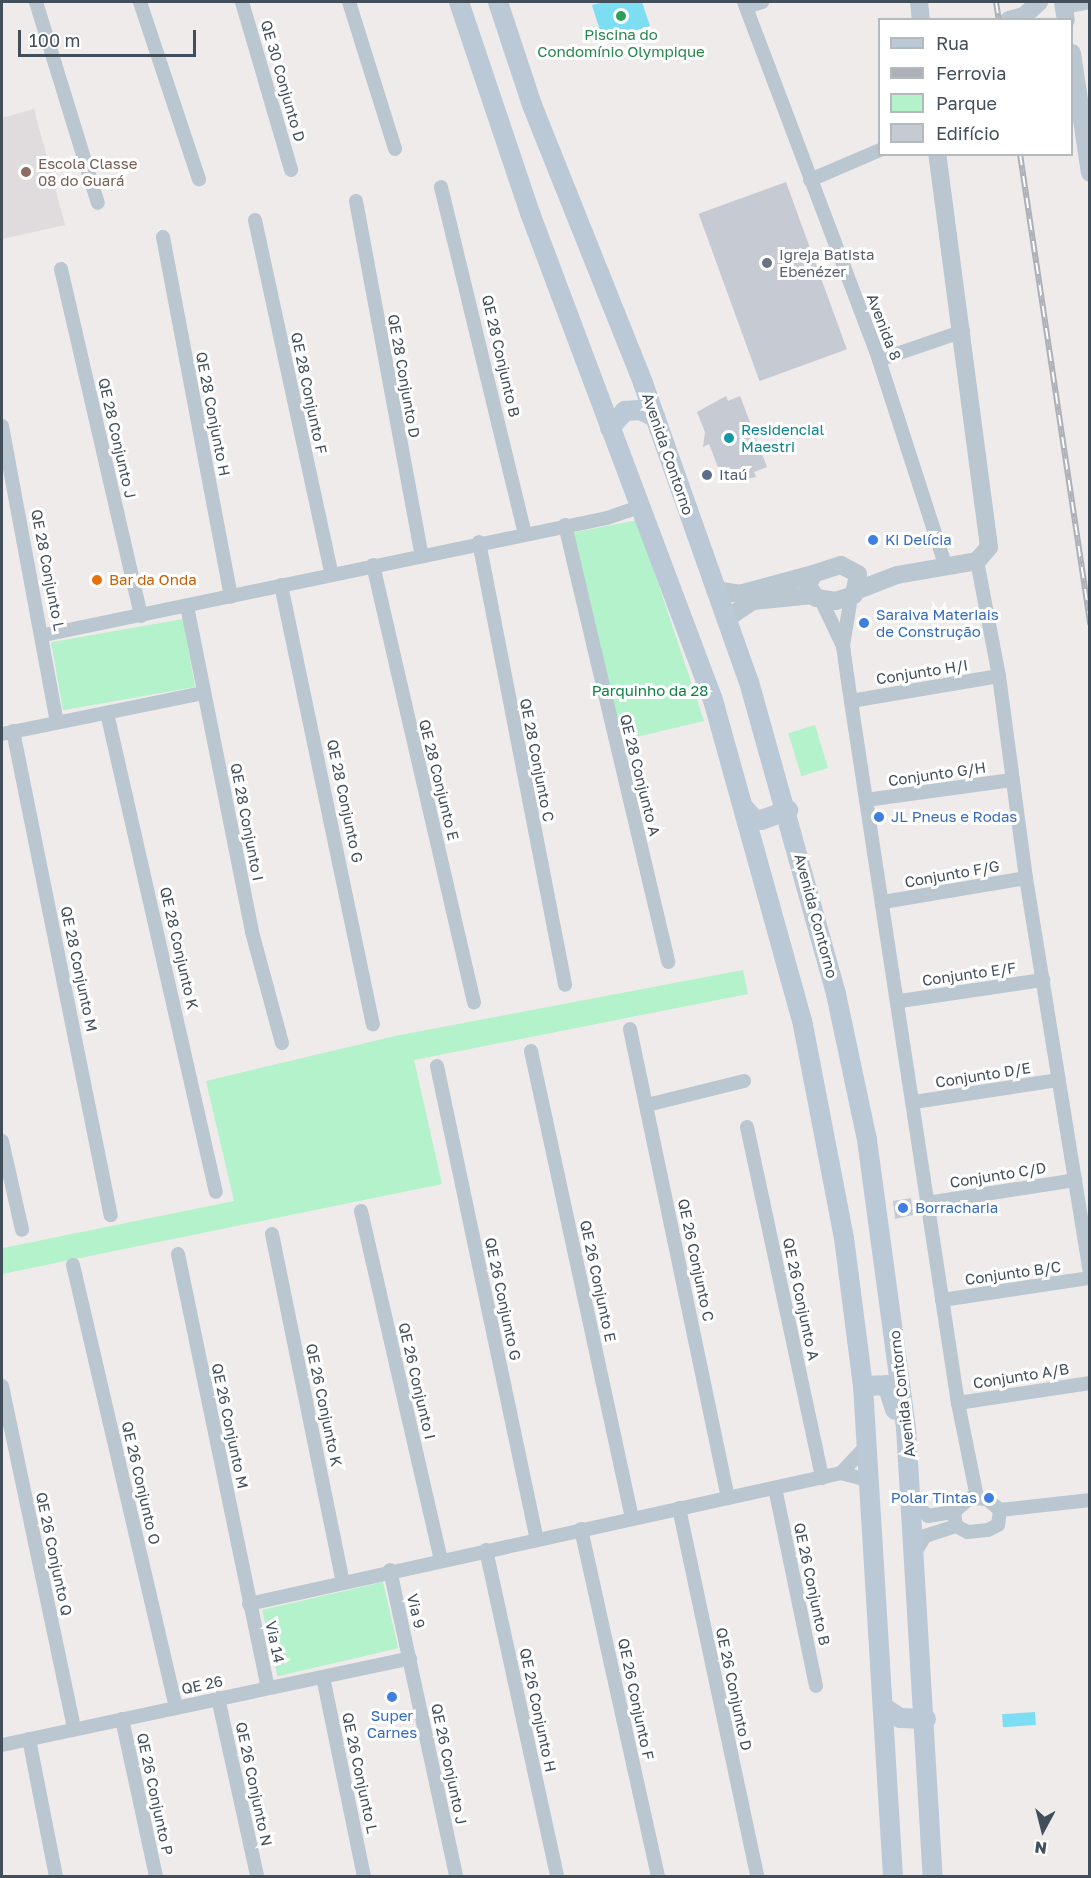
<!DOCTYPE html>
<meta charset="utf-8">
<style>
body{margin:0}
#map{position:relative;width:1091px;height:1878px;overflow:hidden;background:#efebeb;font-family:"Golos Text",sans-serif}
div>[style]{position:absolute}
[style*='--x']{left:calc(var(--x)*1px);top:calc(var(--y)*1px);width:calc(var(--w)*1px);rotate:calc(var(--a)*1deg)}
.education>*{inset:0;background:#e0dcdd}
.green>*{inset:0;background:#b3f2ca;transform-origin:0 0}
.water>*{inset:0;background:#7cddf3;transform-origin:0 0}
.building>*{inset:0;background:#c6cad2;transform-origin:0 0}
.minor>*{height:14px;margin:-7px;padding:0 7px;transform-origin:7px;border-radius:7px;background:#bac6d0}
.tertiary>*{height:18px;margin:-9px;padding:0 9px;transform-origin:9px;border-radius:9px;background:#bac6d0}
.secondary>*{height:20px;margin:-10px;padding:0 10px;transform-origin:10px;border-radius:10px;background:#bbc9d7}
.rail>*{height:6px;margin-top:-3px;transform-origin:0;background:repeating-linear-gradient(90deg,#fff 0 11px,#adb1b7 0 22px);box-sizing:border-box;border-block:2px solid #adb1b7}
.dots>*{width:16px;height:16px;translate:-50% -50%;box-sizing:border-box;border:3px solid #fff;border-radius:50%}
span{translate:-50% -50%;white-space:nowrap;text-align:center;line-height:1.15;-webkit-text-stroke:6px #fff;paint-order:stroke}
.leisure-label{font-size:15px;color:#27864d}
.street-label{font-size:15px;color:#424f5a}
.education-label{font-size:15px;color:#785e54}
.left{translate:0 -50%;text-align:left}
.worship-label{font-size:15px;color:#5b616d}
.culture-label{font-size:15px;color:#0d838f}
.service-label{font-size:15px;color:#4e5e75}
.shop-label{font-size:15px;color:#366cbe}
.right{translate:-100% -50%;text-align:right}
.food-label{font-size:15px;color:#c56008}
.park-label{font-size:15px;color:#0e8045}
.frame{position:absolute;inset:0;border:3px solid #424f5a;pointer-events:none}
.legend{position:absolute;left:878px;top:18px;width:195px;height:138px;box-sizing:border-box;background:#fff;border:2px solid #b3b9bd;margin:0;padding:8px 10px;list-style:none;font-size:18px;color:#424f5a}
.legend li{display:flex;align-items:center;gap:12px;height:30px}
.legend b{width:30px;border:2px solid #b3b9bd}
.north{position:absolute;left:1013px;top:1800px;width:60px;height:60px;-webkit-text-stroke:4px #fff;paint-order:stroke;rotate:187deg;font-size:16px;font-weight:700;line-height:24px;text-align:center;color:#424f5a}
.north::after{content:'';display:block;margin:auto;width:21px;height:27px;background:#424f5a;clip-path:polygon(50% 0,100% 100%,50% 72%,0 100%)}
.scale{position:absolute;left:18px;top:30px;width:178px;height:27px;box-sizing:border-box;border:3px solid #424f5a;border-top:0;padding-left:8px;font-size:18px;line-height:21px;white-space:nowrap;color:#424f5a;-webkit-text-stroke:4px #fff;paint-order:stroke}
</style>
<div id="map">
<div class="education">
<i style="clip-path:polygon(34px 109px,65px 225px,2px 239px,2px 118px)"></i>
</div>
<div class="green">
<i style="clip-path:polygon(637px 520px,704px 721px,619px 741px,572px 533px)"></i>
<i style="left:183px;top:619px;width:69px;height:134px;rotate:80deg"></i>
<i style="left:815px;top:725px;width:45px;height:28px;rotate:73deg"></i>
<i style="clip-path:polygon(743px 970px,748px 994px,414px 1060px,442px 1184px,2px 1274px,2px 1245px,3px 1248px,234px 1201px,206px 1081px,395px 1036px)"></i>
<i style="left:383px;top:1582px;width:68px;height:124px;rotate:77deg"></i>
</div>
<div class="water">
<i style="clip-path:polygon(605px 2px,642px 2px,650px 26px,603px 40px,592px 5px)"></i>
<i style="left:1035px;top:1712px;width:13px;height:33px;rotate:86deg"></i>
</div>
<div class="building">
<i style="left:786px;top:182px;width:178px;height:93px;rotate:70deg"></i>
<i style="clip-path:polygon(726px 396px,728px 401px,740px 396px,767px 467px,754px 472px,756px 477px,724px 483px,709px 444px,703px 447px,705px 432px,697px 412px)"></i>
<i style="clip-path:polygon(911px 1198px,913px 1215px,895px 1219px,893px 1201px)"></i>
</div>
<div class="minor">
<i style="--x:36;--y:2;--w:210;--a:72.9"></i>
<i style="--x:140;--y:2;--w:187;--a:71.6"></i>
<i style="--x:242;--y:2;--w:175;--a:73.7"></i>
<i style="--x:349;--y:2;--w:154;--a:72.6"></i>
<i style="--x:744;--y:2;--w:383;--a:69.3"></i>
<i style="--x:879;--y:360;--w:218;--a:72.1"></i>
<i style="--x:746;--y:7;--w:17;--a:-17"></i>
<i style="--x:1064;--y:7;--w:26;--a:-11"></i>
<i style="--x:810;--y:180;--w:76;--a:-23.2"></i>
<i style="--x:441;--y:187;--w:356;--a:76.4"></i>
<i style="--x:356;--y:201;--w:361;--a:79.5"></i>
<i style="--x:255;--y:220;--w:361;--a:77.8"></i>
<i style="--x:163;--y:237;--w:366;--a:79.3"></i>
<i style="--x:61;--y:269;--w:356;--a:77"></i>
<i style="--x:879;--y:360;--w:89;--a:-19"></i>
<i style="--x:2;--y:426;--w:301;--a:79.5"></i>
<i style="--x:565;--y:525;--w:449;--a:76.7"></i>
<i style="--x:479;--y:542;--w:451;--a:79"></i>
<i style="--x:977;--y:561;--w:117;--a:79.2"></i>
<i style="--x:999;--y:676;--w:204;--a:82.4"></i>
<i style="--x:1026;--y:878;--w:399;--a:80.8"></i>
<i style="--x:373;--y:565;--w:449;--a:77"></i>
<i style="--x:281;--y:585;--w:449;--a:78.2"></i>
<i style="--x:851;--y:597;--w:50;--a:99.3"></i>
<i style="--x:843;--y:646;--w:36;--a:82"></i>
<i style="--x:848;--y:682;--w:729;--a:81.33"></i>
<i style="--x:958;--y:1403;--w:96;--a:78.6"></i>
<i style="--x:821;--y:600;--w:51;--a:64.4"></i>
<i style="--x:187;--y:606;--w:332;--a:78.7"></i>
<i style="--x:252;--y:932;--w:115;--a:74.9"></i>
<i style="--x:44;--y:635;--w:575;--a:-11.74"></i>
<i style="--x:607;--y:518;--w:36;--a:-19"></i>
<i style="--x:851;--y:701;--w:150;--a:-9.6"></i>
<i style="--x:107;--y:713;--w:491;--a:77.2"></i>
<i style="--x:13;--y:731;--w:494;--a:78.6"></i>
<i style="--x:2;--y:734;--w:206;--a:-11.5"></i>
<i style="--x:866;--y:800;--w:147;--a:-7.8"></i>
<i style="--x:883;--y:902;--w:145;--a:-9.5"></i>
<i style="--x:900;--y:1001;--w:145;--a:-8.4"></i>
<i style="--x:630;--y:1029;--w:479;--a:78.2"></i>
<i style="--x:531;--y:1051;--w:478;--a:77.8"></i>
<i style="--x:437;--y:1066;--w:483;--a:78.1"></i>
<i style="--x:914;--y:1102;--w:145;--a:-8.7"></i>
<i style="--x:647;--y:1105;--w:100;--a:-13.9"></i>
<i style="--x:747;--y:1127;--w:359;--a:77.9"></i>
<i style="--x:2;--y:1141;--w:91;--a:77.3"></i>
<i style="--x:927;--y:1203;--w:150;--a:-8.8"></i>
<i style="--x:361;--y:1211;--w:357;--a:77.1"></i>
<i style="--x:272;--y:1234;--w:355;--a:78.5"></i>
<i style="--x:178;--y:1254;--w:443;--a:78.3"></i>
<i style="--x:73;--y:1265;--w:454;--a:76.9"></i>
<i style="--x:942;--y:1300;--w:150;--a:-8.5"></i>
<i style="--x:2;--y:1386;--w:350;--a:78.1"></i>
<i style="--x:958;--y:1403;--w:134;--a:-8.6"></i>
<i style="--x:841;--y:1473;--w:38;--a:-47"></i>
<i style="--x:775;--y:1488;--w:202;--a:78.3"></i>
<i style="--x:912;--y:1501;--w:22;--a:43"></i>
<i style="--x:928;--y:1516;--w:26;--a:-9"></i>
<i style="--x:679;--y:1508;--w:376;--a:78"></i>
<i style="--x:1000;--y:1510;--w:91;--a:-6.3"></i>
<i style="--x:581;--y:1529;--w:355;--a:77.5"></i>
<i style="--x:486;--y:1550;--w:334;--a:77.7"></i>
<i style="--x:916;--y:1551;--w:17;--a:-59"></i>
<i style="--x:925;--y:1536;--w:33;--a:-18"></i>
<i style="--x:956;--y:1526;--w:13;--a:27"></i>
<i style="--x:968;--y:1532;--w:20;--a:-6"></i>
<i style="--x:988;--y:1530;--w:11;--a:-27"></i>
<i style="--x:998;--y:1525;--w:15;--a:-82"></i>
<i style="--x:1000;--y:1510;--w:17;--a:-140"></i>
<i style="--x:987;--y:1499;--w:17;--a:-177"></i>
<i style="--x:970;--y:1498;--w:21;--a:139"></i>
<i style="--x:954;--y:1512;--w:14;--a:82"></i>
<i style="--x:390;--y:1570;--w:313;--a:77.8"></i>
<i style="--x:249;--y:1604;--w:606;--a:-12.48"></i>
<i style="--x:841;--y:1473;--w:31;--a:15"></i>
<i style="--x:323;--y:1677;--w:203;--a:78.4"></i>
<i style="--x:218;--y:1698;--w:182;--a:77.6"></i>
<i style="--x:122;--y:1719;--w:161;--a:77.8"></i>
<i style="--x:29;--y:1739;--w:140;--a:78.9"></i>
<i style="--x:2;--y:1745;--w:417;--a:-12"></i>
</div>
<div class="tertiary">
<i style="--x:919;--y:2;--w:18;--a:84"></i>
<i style="--x:1063;--y:2;--w:18;--a:81"></i>
<i style="--x:1009;--y:20;--w:16;--a:-15"></i>
<i style="--x:1024;--y:16;--w:21;--a:-43"></i>
<i style="--x:1072;--y:53;--w:121;--a:81.5"></i>
<i style="--x:841;--y:565;--w:19;--a:28"></i>
<i style="--x:858;--y:574;--w:21;--a:101"></i>
<i style="--x:854;--y:595;--w:19;--a:162"></i>
<i style="--x:836;--y:601;--w:20;--a:-171"></i>
<i style="--x:816;--y:598;--w:14;--a:-124"></i>
<i style="--x:808;--y:586;--w:13;--a:-67"></i>
<i style="--x:813;--y:574;--w:29;--a:-18"></i>
<i style="--x:715;--y:590;--w:24;--a:9"></i>
<i style="--x:739;--y:594;--w:77;--a:-15.1"></i>
<i style="--x:858;--y:590;--w:42;--a:-21"></i>
<i style="--x:897;--y:575;--w:81;--a:-9.9"></i>
<i style="--x:977;--y:561;--w:18;--a:-49"></i>
<i style="--x:989;--y:547;--w:396;--a:-97.5"></i>
<i style="--x:726;--y:619;--w:32;--a:-34"></i>
<i style="--x:753;--y:601;--w:60;--a:-5.7"></i>
</div>
<div class="secondary">
<i style="--x:459;--y:2;--w:223;--a:71.4"></i>
<i style="--x:530;--y:213;--w:520;--a:69.41"></i>
<i style="--x:713;--y:700;--w:332;--a:74.5"></i>
<i style="--x:802;--y:1020;--w:222;--a:79.1"></i>
<i style="--x:844;--y:1238;--w:149;--a:82.7"></i>
<i style="--x:863;--y:1386;--w:491;--a:86.5"></i>
<i style="--x:498;--y:2;--w:108;--a:71.7"></i>
<i style="--x:532;--y:105;--w:299;--a:68.2"></i>
<i style="--x:643;--y:383;--w:317;--a:70.5"></i>
<i style="--x:749;--y:682;--w:324;--a:74.4"></i>
<i style="--x:836;--y:994;--w:149;--a:78"></i>
<i style="--x:867;--y:1140;--w:291;--a:82.3"></i>
<i style="--x:906;--y:1428;--w:449;--a:86.6"></i>
<i style="--x:610;--y:428;--w:23;--a:-49"></i>
<i style="--x:625;--y:411;--w:15;--a:-4"></i>
<i style="--x:640;--y:410;--w:17;--a:25"></i>
<i style="--x:744;--y:808;--w:15;--a:48"></i>
<i style="--x:754;--y:819;--w:7;--a:8"></i>
<i style="--x:761;--y:820;--w:29;--a:-20"></i>
<i style="--x:863;--y:1386;--w:24;--a:-2"></i>
<i style="--x:887;--y:1385;--w:26;--a:72"></i>
<i style="--x:885;--y:1708;--w:18;--a:34"></i>
<i style="--x:900;--y:1718;--w:26;--a:2"></i>
</div>
<div class="rail">
<i style="--x:996;--y:2;--w:18;--a:81"></i>
<i style="--x:1020;--y:154;--w:476;--a:81.5"></i>
</div>
<div class="dots">
<i style="left:621px;top:16px;background:#2e9e5b"></i>
<i style="left:26px;top:172px;background:#8d6e63"></i>
<i style="left:767px;top:263px;background:#6b7280"></i>
<i style="left:729px;top:438px;background:#0f9aa8"></i>
<i style="left:707px;top:475px;background:#5c6f8a"></i>
<i style="left:873px;top:540px;background:#3f7fe0"></i>
<i style="left:97px;top:580px;background:#e8710a"></i>
<i style="left:864px;top:623px;background:#3f7fe0"></i>
<i style="left:879px;top:817px;background:#3f7fe0"></i>
<i style="left:903px;top:1208px;background:#3f7fe0"></i>
<i style="left:989px;top:1498px;background:#3f7fe0"></i>
<i style="left:392px;top:1697px;background:#3f7fe0"></i>
</div>
<div class="leisure-label">
<span style="left:621px;top:43px">Piscina do<br>Condomínio Olympique</span>
</div>
<div class="street-label">
<span style="left:283px;top:81px;rotate:74deg">QE 30 Conjunto D</span>
<span style="left:884px;top:327px;rotate:69deg">Avenida 8</span>
<span style="left:501px;top:356px;rotate:77deg">QE 28 Conjunto B</span>
<span style="left:404px;top:376px;rotate:80deg">QE 28 Conjunto D</span>
<span style="left:309px;top:393px;rotate:78deg">QE 28 Conjunto F</span>
<span style="left:213px;top:414px;rotate:79deg">QE 28 Conjunto H</span>
<span style="left:117px;top:438px;rotate:77deg">QE 28 Conjunto J</span>
<span style="left:668px;top:454px;rotate:71deg">Avenida Contorno</span>
<span style="left:48px;top:570px;rotate:79deg">QE 28 Conjunto L</span>
<span style="left:922px;top:672px;rotate:-9deg">Conjunto H/I</span>
<span style="left:537px;top:760px;rotate:79deg">QE 28 Conjunto C</span>
<span style="left:937px;top:774px;rotate:-8deg">Conjunto G/H</span>
<span style="left:640px;top:775px;rotate:76deg">QE 28 Conjunto A</span>
<span style="left:439px;top:780px;rotate:76deg">QE 28 Conjunto E</span>
<span style="left:345px;top:801px;rotate:78deg">QE 28 Conjunto G</span>
<span style="left:247px;top:822px;rotate:79deg">QE 28 Conjunto I</span>
<span style="left:952px;top:874px;rotate:-10deg">Conjunto F/G</span>
<span style="left:816px;top:916px;rotate:75deg">Avenida Contorno</span>
<span style="left:179px;top:948px;rotate:77deg">QE 28 Conjunto K</span>
<span style="left:79px;top:969px;rotate:78deg">QE 28 Conjunto M</span>
<span style="left:969px;top:974px;rotate:-8deg">Conjunto E/F</span>
<span style="left:983px;top:1075px;rotate:-9deg">Conjunto D/E</span>
<span style="left:998px;top:1175px;rotate:-9deg">Conjunto C/D</span>
<span style="left:696px;top:1260px;rotate:78deg">QE 26 Conjunto C</span>
<span style="left:1013px;top:1273px;rotate:-8deg">Conjunto B/C</span>
<span style="left:598px;top:1281px;rotate:78deg">QE 26 Conjunto E</span>
<span style="left:503px;top:1299px;rotate:78deg">QE 26 Conjunto G</span>
<span style="left:801px;top:1299px;rotate:78deg">QE 26 Conjunto A</span>
<span style="left:1021px;top:1376px;rotate:-9deg">Conjunto A/B</span>
<span style="left:417px;top:1381px;rotate:77deg">QE 26 Conjunto I</span>
<span style="left:902px;top:1394px;rotate:-97deg">Avenida Contorno</span>
<span style="left:324px;top:1405px;rotate:78deg">QE 26 Conjunto K</span>
<span style="left:230px;top:1426px;rotate:78deg">QE 26 Conjunto M</span>
<span style="left:141px;top:1483px;rotate:77deg">QE 26 Conjunto O</span>
<span style="left:54px;top:1554px;rotate:78deg">QE 26 Conjunto Q</span>
<span style="left:812px;top:1584px;rotate:78deg">QE 26 Conjunto B</span>
<span style="left:416px;top:1611px;rotate:77deg">Via 9</span>
<span style="left:275px;top:1642px;rotate:78deg">Via 14</span>
<span style="left:202px;top:1685px;rotate:-12deg">QE 26</span>
<span style="left:734px;top:1689px;rotate:78deg">QE 26 Conjunto D</span>
<span style="left:636px;top:1699px;rotate:78deg">QE 26 Conjunto F</span>
<span style="left:538px;top:1710px;rotate:78deg">QE 26 Conjunto H</span>
<span style="left:449px;top:1764px;rotate:78deg">QE 26 Conjunto J</span>
<span style="left:360px;top:1773px;rotate:78deg">QE 26 Conjunto L</span>
<span style="left:254px;top:1784px;rotate:78deg">QE 26 Conjunto N</span>
<span style="left:155px;top:1794px;rotate:78deg">QE 26 Conjunto P</span>
</div>
<div class="education-label">
<span class="left" style="left:38px;top:172px">Escola Classe<br>08 do Guará</span>
</div>
<div class="worship-label">
<span class="left" style="left:779px;top:263px">Igreja Batista<br>Ebenézer</span>
</div>
<div class="culture-label">
<span class="left" style="left:741px;top:438px">Residencial<br>Maestri</span>
</div>
<div class="service-label">
<span class="left" style="left:719px;top:475px">Itaú</span>
</div>
<div class="shop-label">
<span class="left" style="left:885px;top:540px">Ki Delícia</span>
<span class="left" style="left:876px;top:623px">Saraiva Materiais<br>de Construção</span>
<span class="left" style="left:891px;top:817px">JL Pneus e Rodas</span>
<span class="left" style="left:915px;top:1208px">Borracharia</span>
<span class="right" style="left:977px;top:1498px">Polar Tintas</span>
<span style="left:392px;top:1724px">Super<br>Carnes</span>
</div>
<div class="food-label">
<span class="left" style="left:109px;top:580px">Bar da Onda</span>
</div>
<div class="park-label">
<span style="left:650px;top:691px">Parquinho da 28</span>
</div>
<div class="frame"></div>
<ul class="legend">
<li><b style="height:8px;background:#bbc9d7"></b>Rua</li>
<li><b style="height:8px;background:#adb1b7"></b>Ferrovia</li>
<li><b style="height:16px;background:#b3f2ca"></b>Parque</li>
<li><b style="height:16px;background:#c6cad2"></b>Edifício</li>
</ul>
<div class="north">N</div>
<div class="scale">100 m</div>
</div>
